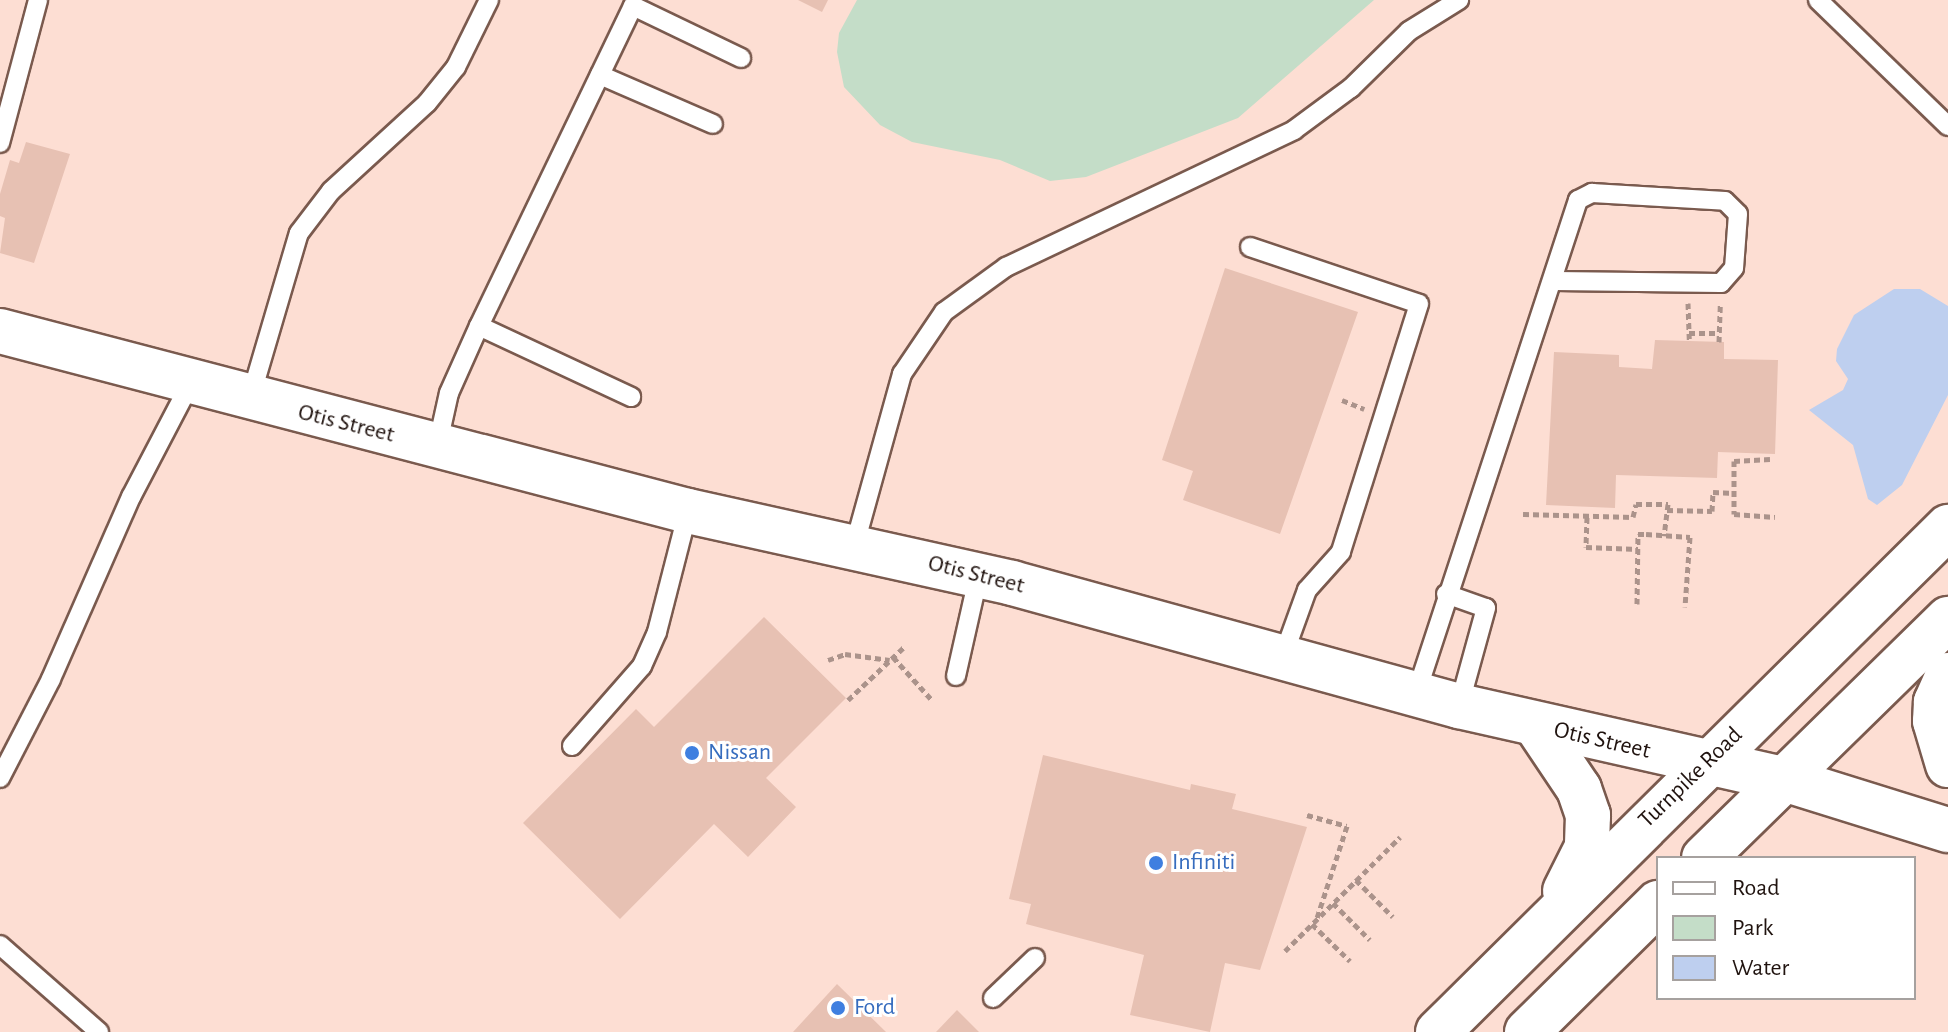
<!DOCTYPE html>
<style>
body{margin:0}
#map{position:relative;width:1948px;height:1032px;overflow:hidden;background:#fdded3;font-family:"Alegreya Sans",sans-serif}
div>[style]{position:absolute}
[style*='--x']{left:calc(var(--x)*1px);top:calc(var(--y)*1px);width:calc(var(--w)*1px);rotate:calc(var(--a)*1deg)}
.green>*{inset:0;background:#c4ddc8}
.water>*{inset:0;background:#becfef}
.building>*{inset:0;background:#e7c1b3}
.path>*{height:5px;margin-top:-2.5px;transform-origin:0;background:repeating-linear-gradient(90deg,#ab938b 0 6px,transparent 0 10px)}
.roads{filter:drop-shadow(2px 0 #7a5a4e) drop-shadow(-2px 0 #7a5a4e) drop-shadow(0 2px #7a5a4e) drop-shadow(0 -2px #7a5a4e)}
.lane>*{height:18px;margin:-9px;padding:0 9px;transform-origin:9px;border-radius:9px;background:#fff}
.secondary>*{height:44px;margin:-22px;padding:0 22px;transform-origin:22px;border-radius:22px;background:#fff}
.highway>*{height:44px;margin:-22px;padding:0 22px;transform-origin:22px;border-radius:22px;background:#fff}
.dots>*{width:22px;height:22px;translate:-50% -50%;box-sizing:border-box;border:4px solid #fff;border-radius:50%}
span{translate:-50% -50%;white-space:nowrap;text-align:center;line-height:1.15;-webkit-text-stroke:6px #fff;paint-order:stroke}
.street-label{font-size:24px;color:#20130f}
.shop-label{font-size:24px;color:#366cbe}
.left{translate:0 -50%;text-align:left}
.legend{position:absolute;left:1656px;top:856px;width:260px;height:144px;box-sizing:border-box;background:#fff;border:2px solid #a6a19f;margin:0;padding:10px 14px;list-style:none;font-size:24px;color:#20130f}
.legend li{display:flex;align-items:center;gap:16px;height:40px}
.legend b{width:40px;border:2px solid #a6a19f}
</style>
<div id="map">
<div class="green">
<i style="clip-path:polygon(857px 0,1374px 0,1238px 118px,1086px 177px,1050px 181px,1000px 160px,912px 142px,880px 125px,844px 87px,837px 52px,839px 33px)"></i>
</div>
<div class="water">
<i style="clip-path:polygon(1894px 289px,1920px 289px,1948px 306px,1948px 395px,1902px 485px,1877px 505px,1868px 499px,1853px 445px,1809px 410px,1843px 390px,1848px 379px,1836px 361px,1837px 349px,1854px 315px)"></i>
</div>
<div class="building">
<i style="clip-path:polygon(798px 0,828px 0,822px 12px)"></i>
<i style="clip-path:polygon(26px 142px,70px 154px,34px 263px,0 253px,5px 218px,0 216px,0 194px,10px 160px,19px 163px)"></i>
<i style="clip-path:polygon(1225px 268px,1358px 312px,1280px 534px,1183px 500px,1193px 471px,1162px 460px)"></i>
<i style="clip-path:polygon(1655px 340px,1724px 342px,1724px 359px,1778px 360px,1775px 454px,1718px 452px,1717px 478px,1616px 475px,1615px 508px,1546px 505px,1554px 352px,1619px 355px,1619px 367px,1652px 369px)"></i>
<i style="clip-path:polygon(764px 617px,846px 698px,766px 778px,796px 807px,748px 857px,714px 824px,620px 919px,523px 823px,636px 709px,654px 727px)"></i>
<i style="clip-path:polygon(1043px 755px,1190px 790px,1191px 784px,1236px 794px,1232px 809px,1307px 827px,1260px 970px,1225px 963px,1210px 1032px,1130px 1015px,1144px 955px,1026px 924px,1031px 904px,1009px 899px)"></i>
<i style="clip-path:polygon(837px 984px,886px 1032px,793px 1032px)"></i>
<i style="clip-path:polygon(957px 1010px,979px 1032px,936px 1032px)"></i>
</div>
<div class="path">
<i style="--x:1688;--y:303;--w:38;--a:88"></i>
<i style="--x:1689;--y:333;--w:30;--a:0"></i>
<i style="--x:1719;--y:342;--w:38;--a:-88"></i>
<i style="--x:1342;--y:400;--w:24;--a:22"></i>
<i style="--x:1770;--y:459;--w:36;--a:177"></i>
<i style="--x:1734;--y:461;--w:53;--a:90"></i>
<i style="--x:1734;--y:514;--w:41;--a:4.2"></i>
<i style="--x:1667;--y:510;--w:45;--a:1.3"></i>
<i style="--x:1712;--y:511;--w:19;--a:-87"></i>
<i style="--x:1713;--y:492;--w:21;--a:3"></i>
<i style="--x:1523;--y:514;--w:110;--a:1.6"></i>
<i style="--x:1633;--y:517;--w:13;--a:-77"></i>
<i style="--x:1636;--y:504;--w:32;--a:0"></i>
<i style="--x:1668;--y:504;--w:32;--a:97"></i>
<i style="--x:1587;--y:517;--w:30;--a:92"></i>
<i style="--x:1586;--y:547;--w:52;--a:2.2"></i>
<i style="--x:1637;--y:604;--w:70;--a:-89.2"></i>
<i style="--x:1638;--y:534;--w:8;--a:0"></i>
<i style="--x:1646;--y:534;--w:44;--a:3.9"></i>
<i style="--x:1690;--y:537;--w:70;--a:94.1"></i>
<i style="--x:893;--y:657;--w:58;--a:47.8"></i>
<i style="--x:828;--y:660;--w:18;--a:-19"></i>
<i style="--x:845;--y:654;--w:45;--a:7.6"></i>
<i style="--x:848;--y:700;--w:77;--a:-43.4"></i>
<i style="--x:1307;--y:815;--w:41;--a:15.4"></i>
<i style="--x:1347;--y:826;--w:97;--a:108.1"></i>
<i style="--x:1356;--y:880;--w:52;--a:45"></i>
<i style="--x:1333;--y:903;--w:52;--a:45"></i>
<i style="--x:1312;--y:924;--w:53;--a:44.2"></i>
<i style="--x:1285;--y:951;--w:162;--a:-44.7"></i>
</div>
<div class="roads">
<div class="lane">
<i style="--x:1818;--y:0;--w:181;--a:44.1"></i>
<i style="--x:600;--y:75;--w:123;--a:23.4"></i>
<i style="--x:0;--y:143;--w:148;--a:-75.1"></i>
<i style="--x:1250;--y:247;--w:178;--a:18.6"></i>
<i style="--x:1419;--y:304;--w:260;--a:107.5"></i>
<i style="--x:1341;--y:552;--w:51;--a:131.8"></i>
<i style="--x:1307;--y:590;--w:73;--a:109.9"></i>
<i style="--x:479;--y:326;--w:355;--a:-64.3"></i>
<i style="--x:633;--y:6;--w:120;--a:25.7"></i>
<i style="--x:250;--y:399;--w:173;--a:-73.6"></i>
<i style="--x:299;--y:233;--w:53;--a:-52.7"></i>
<i style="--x:331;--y:191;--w:130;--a:-42.5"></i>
<i style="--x:427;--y:103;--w:46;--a:-51.1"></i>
<i style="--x:456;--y:67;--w:75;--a:-63.8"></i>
<i style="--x:437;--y:447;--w:55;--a:-77.5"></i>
<i style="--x:449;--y:393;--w:73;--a:-65.9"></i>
<i style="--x:479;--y:326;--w:168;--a:25"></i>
<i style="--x:854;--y:547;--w:180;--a:-74.5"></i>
<i style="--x:902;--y:374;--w:75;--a:-55.9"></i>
<i style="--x:944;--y:312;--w:77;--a:-36"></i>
<i style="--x:1006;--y:267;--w:319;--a:-25.4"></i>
<i style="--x:1294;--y:130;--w:71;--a:-36.4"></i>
<i style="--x:1351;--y:88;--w:81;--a:-44.5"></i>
<i style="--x:1409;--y:31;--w:59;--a:-31.8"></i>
<i style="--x:1446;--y:594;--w:42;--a:19.3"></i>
<i style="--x:1486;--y:608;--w:102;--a:105.4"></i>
<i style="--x:956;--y:676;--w:105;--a:-77.3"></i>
<i style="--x:1416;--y:694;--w:520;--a:-71.84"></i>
<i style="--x:1578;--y:200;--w:16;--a:-27"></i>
<i style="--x:1592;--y:193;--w:133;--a:3.4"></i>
<i style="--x:1725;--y:201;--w:18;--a:45"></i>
<i style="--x:1738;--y:214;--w:54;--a:94.2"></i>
<i style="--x:1734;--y:268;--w:20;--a:131"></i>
<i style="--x:1721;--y:283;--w:166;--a:-179.3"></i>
<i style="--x:572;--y:746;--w:106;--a:-48.8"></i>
<i style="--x:642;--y:666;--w:37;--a:-66"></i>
<i style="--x:657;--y:632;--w:125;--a:-75.6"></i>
<i style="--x:0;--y:778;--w:111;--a:-62.7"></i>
<i style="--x:51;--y:679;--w:199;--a:-66.3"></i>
<i style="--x:131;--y:497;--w:127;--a:-62.4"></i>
<i style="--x:0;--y:945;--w:132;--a:41.3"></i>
<i style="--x:993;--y:998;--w:58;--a:-43.6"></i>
</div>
<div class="secondary">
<i style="--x:0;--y:331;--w:711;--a:14.66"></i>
<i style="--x:688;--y:511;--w:332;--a:12.5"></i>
<i style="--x:1012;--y:583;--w:464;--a:15.4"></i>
<i style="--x:1459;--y:706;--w:333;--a:12.7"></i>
<i style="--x:1784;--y:779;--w:172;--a:17.3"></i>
</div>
<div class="highway">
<i style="--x:1948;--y:675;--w:30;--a:114"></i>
<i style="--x:1936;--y:702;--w:19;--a:93"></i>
<i style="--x:1935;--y:721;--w:46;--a:73.5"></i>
<i style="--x:1536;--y:725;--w:77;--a:56.1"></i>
<i style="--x:1579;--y:789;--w:28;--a:71"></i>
<i style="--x:1588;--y:815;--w:32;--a:92"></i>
<i style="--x:1587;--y:847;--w:49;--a:116.6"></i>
<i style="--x:1704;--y:858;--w:342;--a:-44.4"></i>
<i style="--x:1438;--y:1032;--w:718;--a:-44.72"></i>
<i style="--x:1527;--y:1032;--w:184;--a:-44.6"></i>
</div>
</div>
<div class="dots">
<i style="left:692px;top:753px;background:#3f7fe0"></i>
<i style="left:1156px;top:863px;background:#3f7fe0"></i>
<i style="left:838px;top:1008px;background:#3f7fe0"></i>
</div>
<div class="street-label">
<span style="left:346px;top:424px;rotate:14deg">Otis Street</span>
<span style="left:976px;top:575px;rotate:14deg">Otis Street</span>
<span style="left:1602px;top:741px;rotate:13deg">Otis Street</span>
<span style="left:1691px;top:778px;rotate:-44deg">Turnpike Road</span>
</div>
<div class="shop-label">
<span class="left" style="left:708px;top:753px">Nissan</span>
<span class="left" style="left:1172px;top:863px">Infiniti</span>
<span class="left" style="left:854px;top:1008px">Ford</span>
</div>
<ul class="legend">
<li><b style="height:10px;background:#fff"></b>Road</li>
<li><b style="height:22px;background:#c4ddc8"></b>Park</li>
<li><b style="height:22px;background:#becfef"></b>Water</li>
</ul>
</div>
